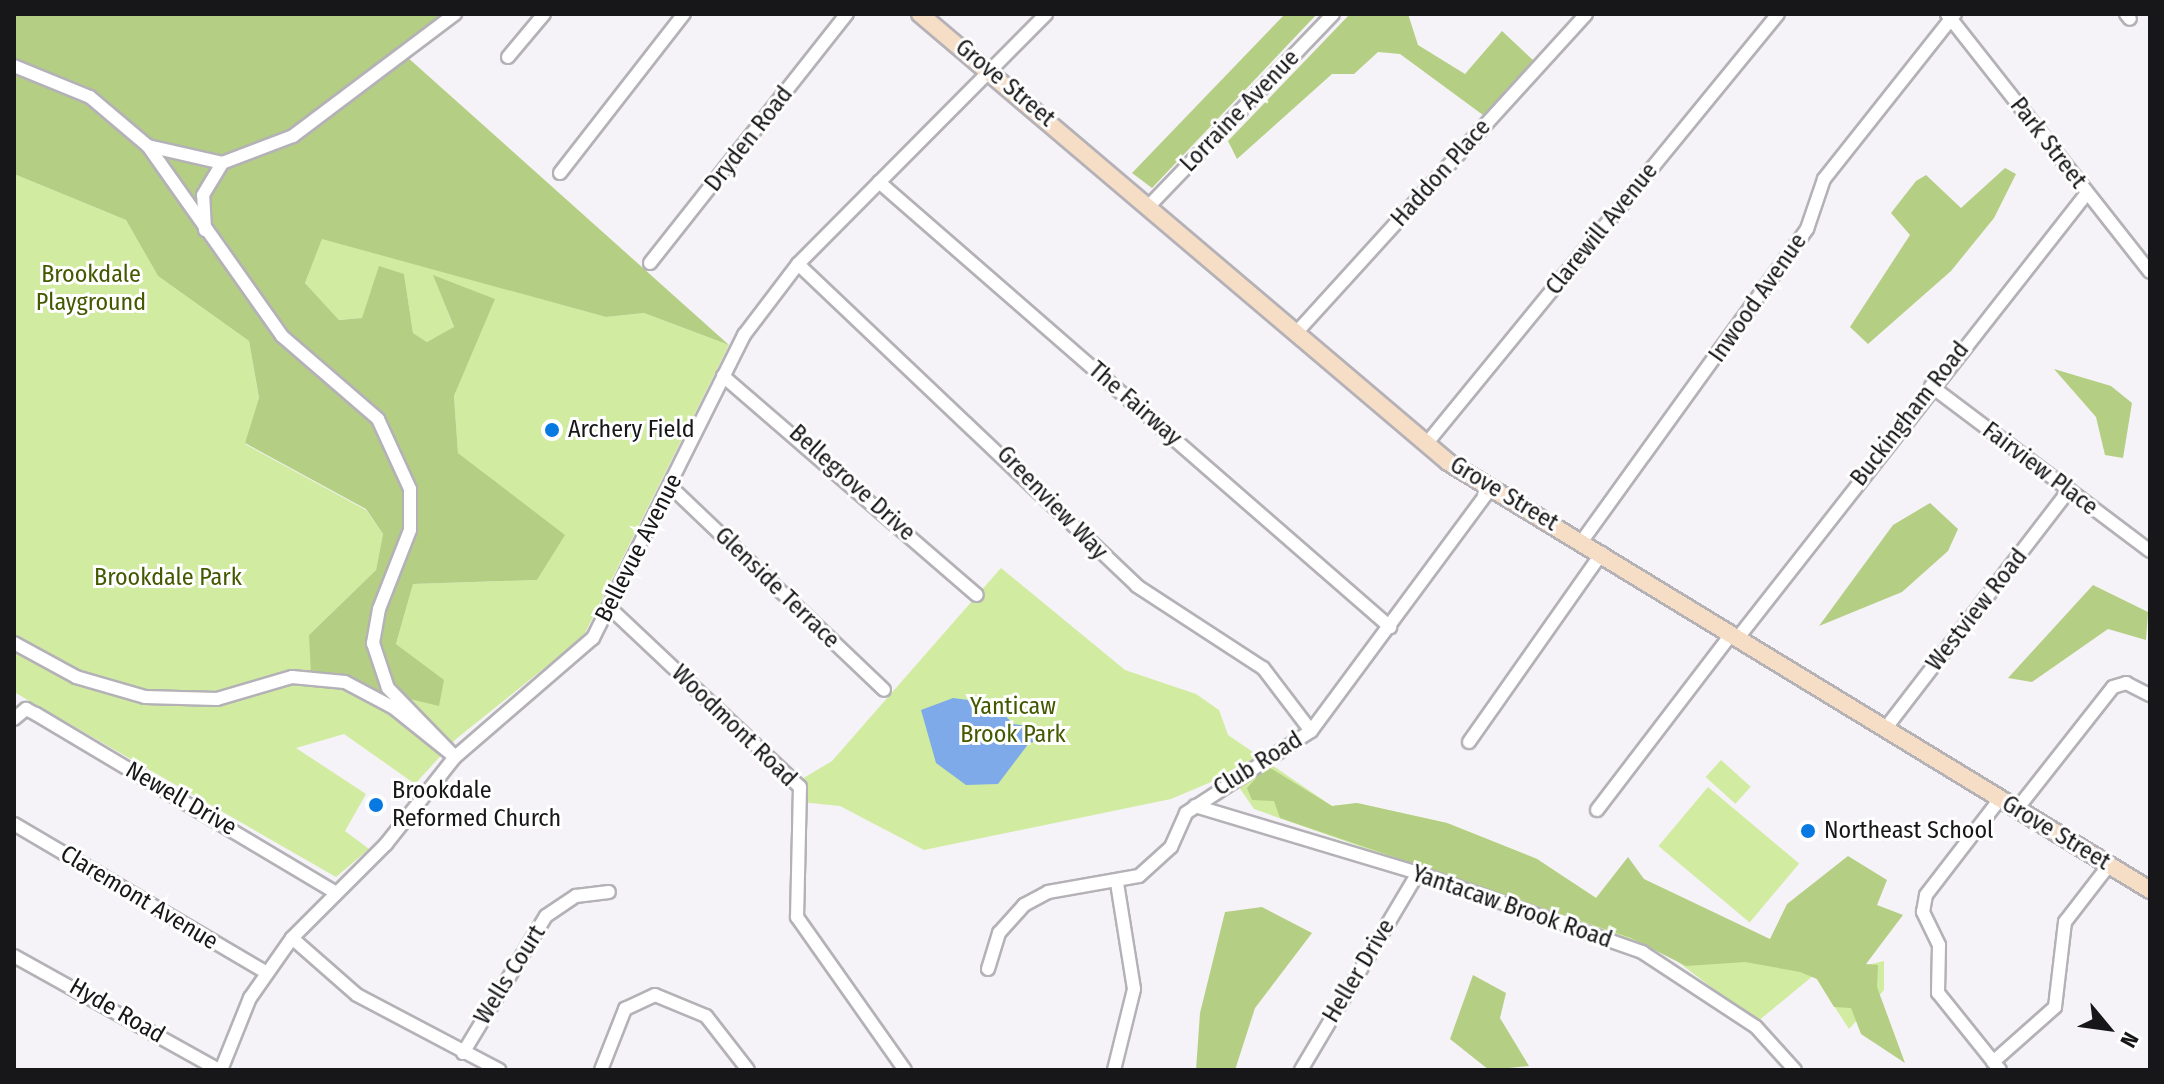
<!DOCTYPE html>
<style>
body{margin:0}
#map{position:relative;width:2164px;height:1084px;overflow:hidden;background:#f5f2f8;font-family:"Fira Sans Condensed",sans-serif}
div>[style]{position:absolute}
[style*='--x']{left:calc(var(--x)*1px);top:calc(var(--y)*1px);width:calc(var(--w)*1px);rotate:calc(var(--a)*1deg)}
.green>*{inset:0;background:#d1eca1;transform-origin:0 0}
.forest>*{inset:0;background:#b4cf83}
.water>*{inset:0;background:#7eaae9}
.roads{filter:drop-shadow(2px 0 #b4b1b7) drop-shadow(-2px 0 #b4b1b7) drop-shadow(0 2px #b4b1b7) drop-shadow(0 -2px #b4b1b7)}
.minor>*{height:12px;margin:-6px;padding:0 6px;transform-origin:6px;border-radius:6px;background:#fff}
.major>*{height:16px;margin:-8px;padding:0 8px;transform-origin:8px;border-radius:8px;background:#f6ddc6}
.dots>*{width:22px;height:22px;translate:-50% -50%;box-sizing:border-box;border:4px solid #fff;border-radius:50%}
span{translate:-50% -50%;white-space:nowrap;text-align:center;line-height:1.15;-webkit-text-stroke:6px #fff;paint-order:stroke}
.street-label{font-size:24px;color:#171618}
.park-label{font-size:24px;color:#435900}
.poi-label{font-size:24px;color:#171618}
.left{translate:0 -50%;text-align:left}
.frame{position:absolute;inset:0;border:16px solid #171618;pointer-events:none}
.north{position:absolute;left:2068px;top:988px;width:80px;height:80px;-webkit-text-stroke:6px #fff;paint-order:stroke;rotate:119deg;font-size:22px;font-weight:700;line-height:32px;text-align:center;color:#171618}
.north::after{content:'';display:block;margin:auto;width:28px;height:36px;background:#171618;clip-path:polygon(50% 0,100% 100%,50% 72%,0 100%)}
</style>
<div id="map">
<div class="green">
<i style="clip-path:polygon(14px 174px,126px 220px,158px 276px,249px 341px,259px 399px,245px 444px,366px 510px,383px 534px,376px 570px,309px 635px,443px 680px,396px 644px,413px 584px,537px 580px,564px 535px,458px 453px,454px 396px,494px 299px,434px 276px,454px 328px,427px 342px,413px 333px,404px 274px,362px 318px,339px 320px,305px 283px,322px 238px,606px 317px,644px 313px,729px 345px,583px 637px,456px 739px,415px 784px,344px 734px,296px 748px,366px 794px,345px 831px,369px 849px,336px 877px,14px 692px)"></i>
<i style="clip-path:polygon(1001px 568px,1125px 670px,1196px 694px,1219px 710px,1228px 735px,1332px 806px,1357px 803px,1447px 823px,1537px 859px,1596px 898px,1772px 955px,1863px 966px,1884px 961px,1884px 990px,1849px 1029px,1814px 975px,1757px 1022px,1669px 955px,1254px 809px,1230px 774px,1171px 799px,924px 850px,840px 806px,801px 802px,792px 785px,832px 761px)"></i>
<i style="left:1721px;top:760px;width:40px;height:23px;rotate:42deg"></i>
<i style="left:1708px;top:787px;width:119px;height:77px;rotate:40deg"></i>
</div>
<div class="forest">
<i style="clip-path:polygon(14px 14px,442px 14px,406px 56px,729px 345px,644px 313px,606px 317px,322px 239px,305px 283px,339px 320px,362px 318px,379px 266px,404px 274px,413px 333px,427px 342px,454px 327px,433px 275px,495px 299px,454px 396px,458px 453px,565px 535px,537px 580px,413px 584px,396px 644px,444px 680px,439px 706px,311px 675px,309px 635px,376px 570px,383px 534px,366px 509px,245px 443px,259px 398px,249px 341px,158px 276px,126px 220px,14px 174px)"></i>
<i style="clip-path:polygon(1285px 14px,1317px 14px,1152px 188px,1132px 173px)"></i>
<i style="clip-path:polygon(1350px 14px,1408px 14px,1418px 45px,1465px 74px,1502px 31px,1534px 61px,1483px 115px,1400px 54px,1378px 52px,1354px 74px,1332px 74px,1237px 159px,1228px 141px)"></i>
<i style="clip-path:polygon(2005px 168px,2016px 174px,1994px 218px,1951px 271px,1868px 344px,1850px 327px,1910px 235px,1891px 213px,1916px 181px,1926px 175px,1961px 208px)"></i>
<i style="clip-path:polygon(2054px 369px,2111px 386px,2132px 403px,2123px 458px,2105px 455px,2096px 417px)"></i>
<i style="clip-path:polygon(1930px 503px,1958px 529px,1948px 551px,1902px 592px,1819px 626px,1893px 525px)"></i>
<i style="clip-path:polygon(2093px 585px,2148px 612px,2146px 640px,2108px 629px,2032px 682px,2008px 678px)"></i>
<i style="clip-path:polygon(1267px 766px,1332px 806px,1357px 803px,1447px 823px,1537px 859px,1596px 898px,1628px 857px,1644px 879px,1770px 939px,1787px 904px,1848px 856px,1887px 880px,1877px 905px,1903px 915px,1866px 964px,1878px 965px,1877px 987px,1905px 1063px,1861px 1034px,1851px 1008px,1834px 1007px,1817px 979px,1800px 972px,1745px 962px,1686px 966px,1631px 938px,1280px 818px,1274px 801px,1252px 800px,1247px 788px)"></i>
<i style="clip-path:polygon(1262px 907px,1312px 933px,1255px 1008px,1235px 1070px,1196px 1070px,1200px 1013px,1225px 912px)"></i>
<i style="clip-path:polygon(1473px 975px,1506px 993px,1500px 1018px,1529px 1066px,1489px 1070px,1450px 1039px)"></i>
</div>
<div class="water">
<i style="clip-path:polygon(953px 698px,991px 703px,1014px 724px,1050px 730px,1052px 737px,1029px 743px,998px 784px,966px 785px,936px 763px,921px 710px)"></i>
</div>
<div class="roads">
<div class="minor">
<i style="--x:1947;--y:14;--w:328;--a:51.8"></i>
<i style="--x:2126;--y:14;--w:6;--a:51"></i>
<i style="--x:508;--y:57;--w:56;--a:-50.1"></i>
<i style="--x:14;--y:66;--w:82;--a:22.2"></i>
<i style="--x:90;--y:97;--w:76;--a:40.2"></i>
<i style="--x:148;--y:146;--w:232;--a:54.8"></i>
<i style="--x:282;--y:336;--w:127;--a:40.8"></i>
<i style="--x:378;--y:419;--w:77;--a:65.4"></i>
<i style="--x:410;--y:489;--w:41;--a:90"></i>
<i style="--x:410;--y:530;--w:85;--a:111.4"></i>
<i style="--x:379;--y:609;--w:35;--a:100"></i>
<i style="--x:373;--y:643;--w:47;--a:71.6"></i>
<i style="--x:388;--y:688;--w:96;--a:45.8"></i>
<i style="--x:148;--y:146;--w:76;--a:12.9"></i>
<i style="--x:222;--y:163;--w:76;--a:-20.8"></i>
<i style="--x:293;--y:136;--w:203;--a:-37"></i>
<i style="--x:560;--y:173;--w:202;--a:-52.1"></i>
<i style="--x:879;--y:182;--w:678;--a:41.05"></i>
<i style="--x:1148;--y:207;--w:267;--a:-46.2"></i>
<i style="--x:205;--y:230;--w:35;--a:-93"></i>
<i style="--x:203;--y:195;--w:37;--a:-59"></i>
<i style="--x:650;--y:263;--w:318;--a:-51.7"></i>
<i style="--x:798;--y:264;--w:468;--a:43.5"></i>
<i style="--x:1137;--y:586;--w:150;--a:33.1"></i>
<i style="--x:1263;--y:668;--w:79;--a:52.7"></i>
<i style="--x:1296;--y:333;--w:431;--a:-47.7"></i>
<i style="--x:723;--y:376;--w:335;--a:40.8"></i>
<i style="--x:1931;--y:386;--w:274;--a:37"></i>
<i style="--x:1427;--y:443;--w:554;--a:-50.71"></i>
<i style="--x:671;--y:487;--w:294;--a:43.6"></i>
<i style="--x:1582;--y:541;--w:385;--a:-54.2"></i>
<i style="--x:1807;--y:229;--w:53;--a:-71.2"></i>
<i style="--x:1824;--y:179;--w:211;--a:-51.6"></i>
<i style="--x:612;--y:610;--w:258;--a:43.3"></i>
<i style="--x:800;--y:787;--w:130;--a:91.3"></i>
<i style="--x:797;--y:917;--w:187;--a:54.8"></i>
<i style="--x:1737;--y:639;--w:567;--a:-51.88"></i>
<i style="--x:14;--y:643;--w:71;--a:28.7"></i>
<i style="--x:76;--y:677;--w:72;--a:16.2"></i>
<i style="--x:145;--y:697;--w:72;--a:1.6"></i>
<i style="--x:217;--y:699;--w:78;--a:-16.3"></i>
<i style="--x:292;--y:677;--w:53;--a:5.4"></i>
<i style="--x:345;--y:682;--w:55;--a:28"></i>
<i style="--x:394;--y:708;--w:78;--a:38.8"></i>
<i style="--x:14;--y:719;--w:16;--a:-40"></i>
<i style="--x:26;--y:709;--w:11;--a:27"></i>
<i style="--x:36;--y:714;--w:348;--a:30.8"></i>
<i style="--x:1885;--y:729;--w:302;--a:-52.4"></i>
<i style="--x:1469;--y:742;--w:231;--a:-54.9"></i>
<i style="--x:1195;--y:806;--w:233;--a:16.7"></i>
<i style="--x:1418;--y:873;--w:238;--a:19.4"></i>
<i style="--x:1642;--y:952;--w:136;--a:33.3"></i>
<i style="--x:1756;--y:1027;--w:58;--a:47.8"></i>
<i style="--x:2017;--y:809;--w:155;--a:-51.8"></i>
<i style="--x:2113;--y:687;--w:14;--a:-17"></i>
<i style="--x:2126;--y:683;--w:27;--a:27"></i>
<i style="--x:1597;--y:810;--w:220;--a:-52.6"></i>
<i style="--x:14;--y:824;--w:291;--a:30.5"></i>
<i style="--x:292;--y:938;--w:86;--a:41.2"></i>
<i style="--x:357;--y:995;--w:161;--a:27.8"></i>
<i style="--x:14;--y:956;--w:235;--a:29.1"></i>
<i style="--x:988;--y:969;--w:38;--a:-73"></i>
<i style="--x:999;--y:933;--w:38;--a:-48"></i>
<i style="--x:1024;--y:905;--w:27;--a:-28"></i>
<i style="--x:1048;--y:892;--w:92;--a:-10"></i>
<i style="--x:1139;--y:876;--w:43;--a:-42.2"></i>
<i style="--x:1171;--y:847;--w:37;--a:-66"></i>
<i style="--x:1186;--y:813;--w:149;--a:-33.3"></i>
<i style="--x:1311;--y:731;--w:301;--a:-53.5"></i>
<i style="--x:463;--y:1053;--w:160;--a:-58.8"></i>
<i style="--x:546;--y:916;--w:36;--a:-34"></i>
<i style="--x:576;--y:896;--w:33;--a:-7"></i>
<i style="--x:1993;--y:1062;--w:83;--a:-41.6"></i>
<i style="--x:2055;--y:1007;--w:86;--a:-83.3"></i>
<i style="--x:2065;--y:922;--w:72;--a:-52.3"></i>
<i style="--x:221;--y:1070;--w:78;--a:-68.1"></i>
<i style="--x:250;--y:998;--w:73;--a:-55"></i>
<i style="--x:292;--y:938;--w:133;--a:-45"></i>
<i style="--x:386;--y:844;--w:111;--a:-51.6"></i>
<i style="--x:455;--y:757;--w:182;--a:-40.8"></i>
<i style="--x:593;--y:638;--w:339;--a:-63.5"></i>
<i style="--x:744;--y:335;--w:89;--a:-52.7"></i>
<i style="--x:798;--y:264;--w:352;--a:-45.2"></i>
<i style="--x:601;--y:1070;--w:66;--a:-68.5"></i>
<i style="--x:625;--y:1009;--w:33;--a:-25"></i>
<i style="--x:655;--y:995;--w:55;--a:22.4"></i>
<i style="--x:706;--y:1016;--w:68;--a:52.1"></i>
<i style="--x:1114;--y:1070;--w:83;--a:-76.1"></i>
<i style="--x:1134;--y:989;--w:107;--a:-99.1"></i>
<i style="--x:1301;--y:1070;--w:229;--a:-59.3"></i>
<i style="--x:2000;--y:1070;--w:99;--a:-128.8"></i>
<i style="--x:1938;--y:993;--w:48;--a:-88.8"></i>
<i style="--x:1939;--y:945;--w:37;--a:-116"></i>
<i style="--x:1923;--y:912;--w:17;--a:-80"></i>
<i style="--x:1926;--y:895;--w:121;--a:-52.4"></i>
</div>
<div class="major">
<i style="--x:920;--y:14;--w:692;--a:40.31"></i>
<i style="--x:1448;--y:462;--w:822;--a:31.37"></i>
</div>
</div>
<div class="dots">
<i style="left:552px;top:430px;background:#0779e0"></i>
<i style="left:376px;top:805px;background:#0779e0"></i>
<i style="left:1808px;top:831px;background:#0779e0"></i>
</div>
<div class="street-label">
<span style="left:1005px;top:83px;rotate:40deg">Grove Street</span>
<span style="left:1240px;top:111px;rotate:-46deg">Lorraine Avenue</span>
<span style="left:749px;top:139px;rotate:-52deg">Dryden Road</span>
<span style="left:2048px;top:143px;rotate:52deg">Park Street</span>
<span style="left:1441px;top:173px;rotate:-48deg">Haddon Place</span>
<span style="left:1602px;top:229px;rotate:-51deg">Clarewill Avenue</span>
<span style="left:1758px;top:298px;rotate:-55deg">Inwood Avenue</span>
<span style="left:1135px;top:404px;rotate:41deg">The Fairway</span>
<span style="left:1910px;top:414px;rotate:-52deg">Buckingham Road</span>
<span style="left:2040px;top:469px;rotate:37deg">Fairview Place</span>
<span style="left:852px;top:483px;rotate:42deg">Bellegrove Drive</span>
<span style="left:1504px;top:494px;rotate:31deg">Grove Street</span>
<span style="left:1052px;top:503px;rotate:46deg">Greenview Way</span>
<span style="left:639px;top:548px;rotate:-63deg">Bellevue Avenue</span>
<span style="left:777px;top:588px;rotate:44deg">Glenside Terrace</span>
<span style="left:1977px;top:610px;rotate:-52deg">Westview Road</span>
<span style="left:734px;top:726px;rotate:44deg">Woodmont Road</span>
<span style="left:1258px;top:764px;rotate:-32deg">Club Road</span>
<span style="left:181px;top:799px;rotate:30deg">Newell Drive</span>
<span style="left:2056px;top:833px;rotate:31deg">Grove Street</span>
<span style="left:139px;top:898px;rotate:31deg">Claremont Avenue</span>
<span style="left:1512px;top:907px;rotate:19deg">Yantacaw Brook Road</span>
<span style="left:1359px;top:971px;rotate:-59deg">Heller Drive</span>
<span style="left:510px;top:975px;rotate:-58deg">Wells Court</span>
<span style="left:117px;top:1011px;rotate:30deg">Hyde Road</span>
</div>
<div class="park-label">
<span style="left:91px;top:289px">Brookdale<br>Playground</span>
<span style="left:168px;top:578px">Brookdale Park</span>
<span style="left:1013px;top:721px">Yanticaw<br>Brook Park</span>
</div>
<div class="poi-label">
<span class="left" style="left:568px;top:430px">Archery Field</span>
<span class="left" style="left:392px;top:805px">Brookdale<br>Reformed Church</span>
<span class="left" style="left:1824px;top:831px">Northeast School</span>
</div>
<div class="frame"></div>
<div class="north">N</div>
</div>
